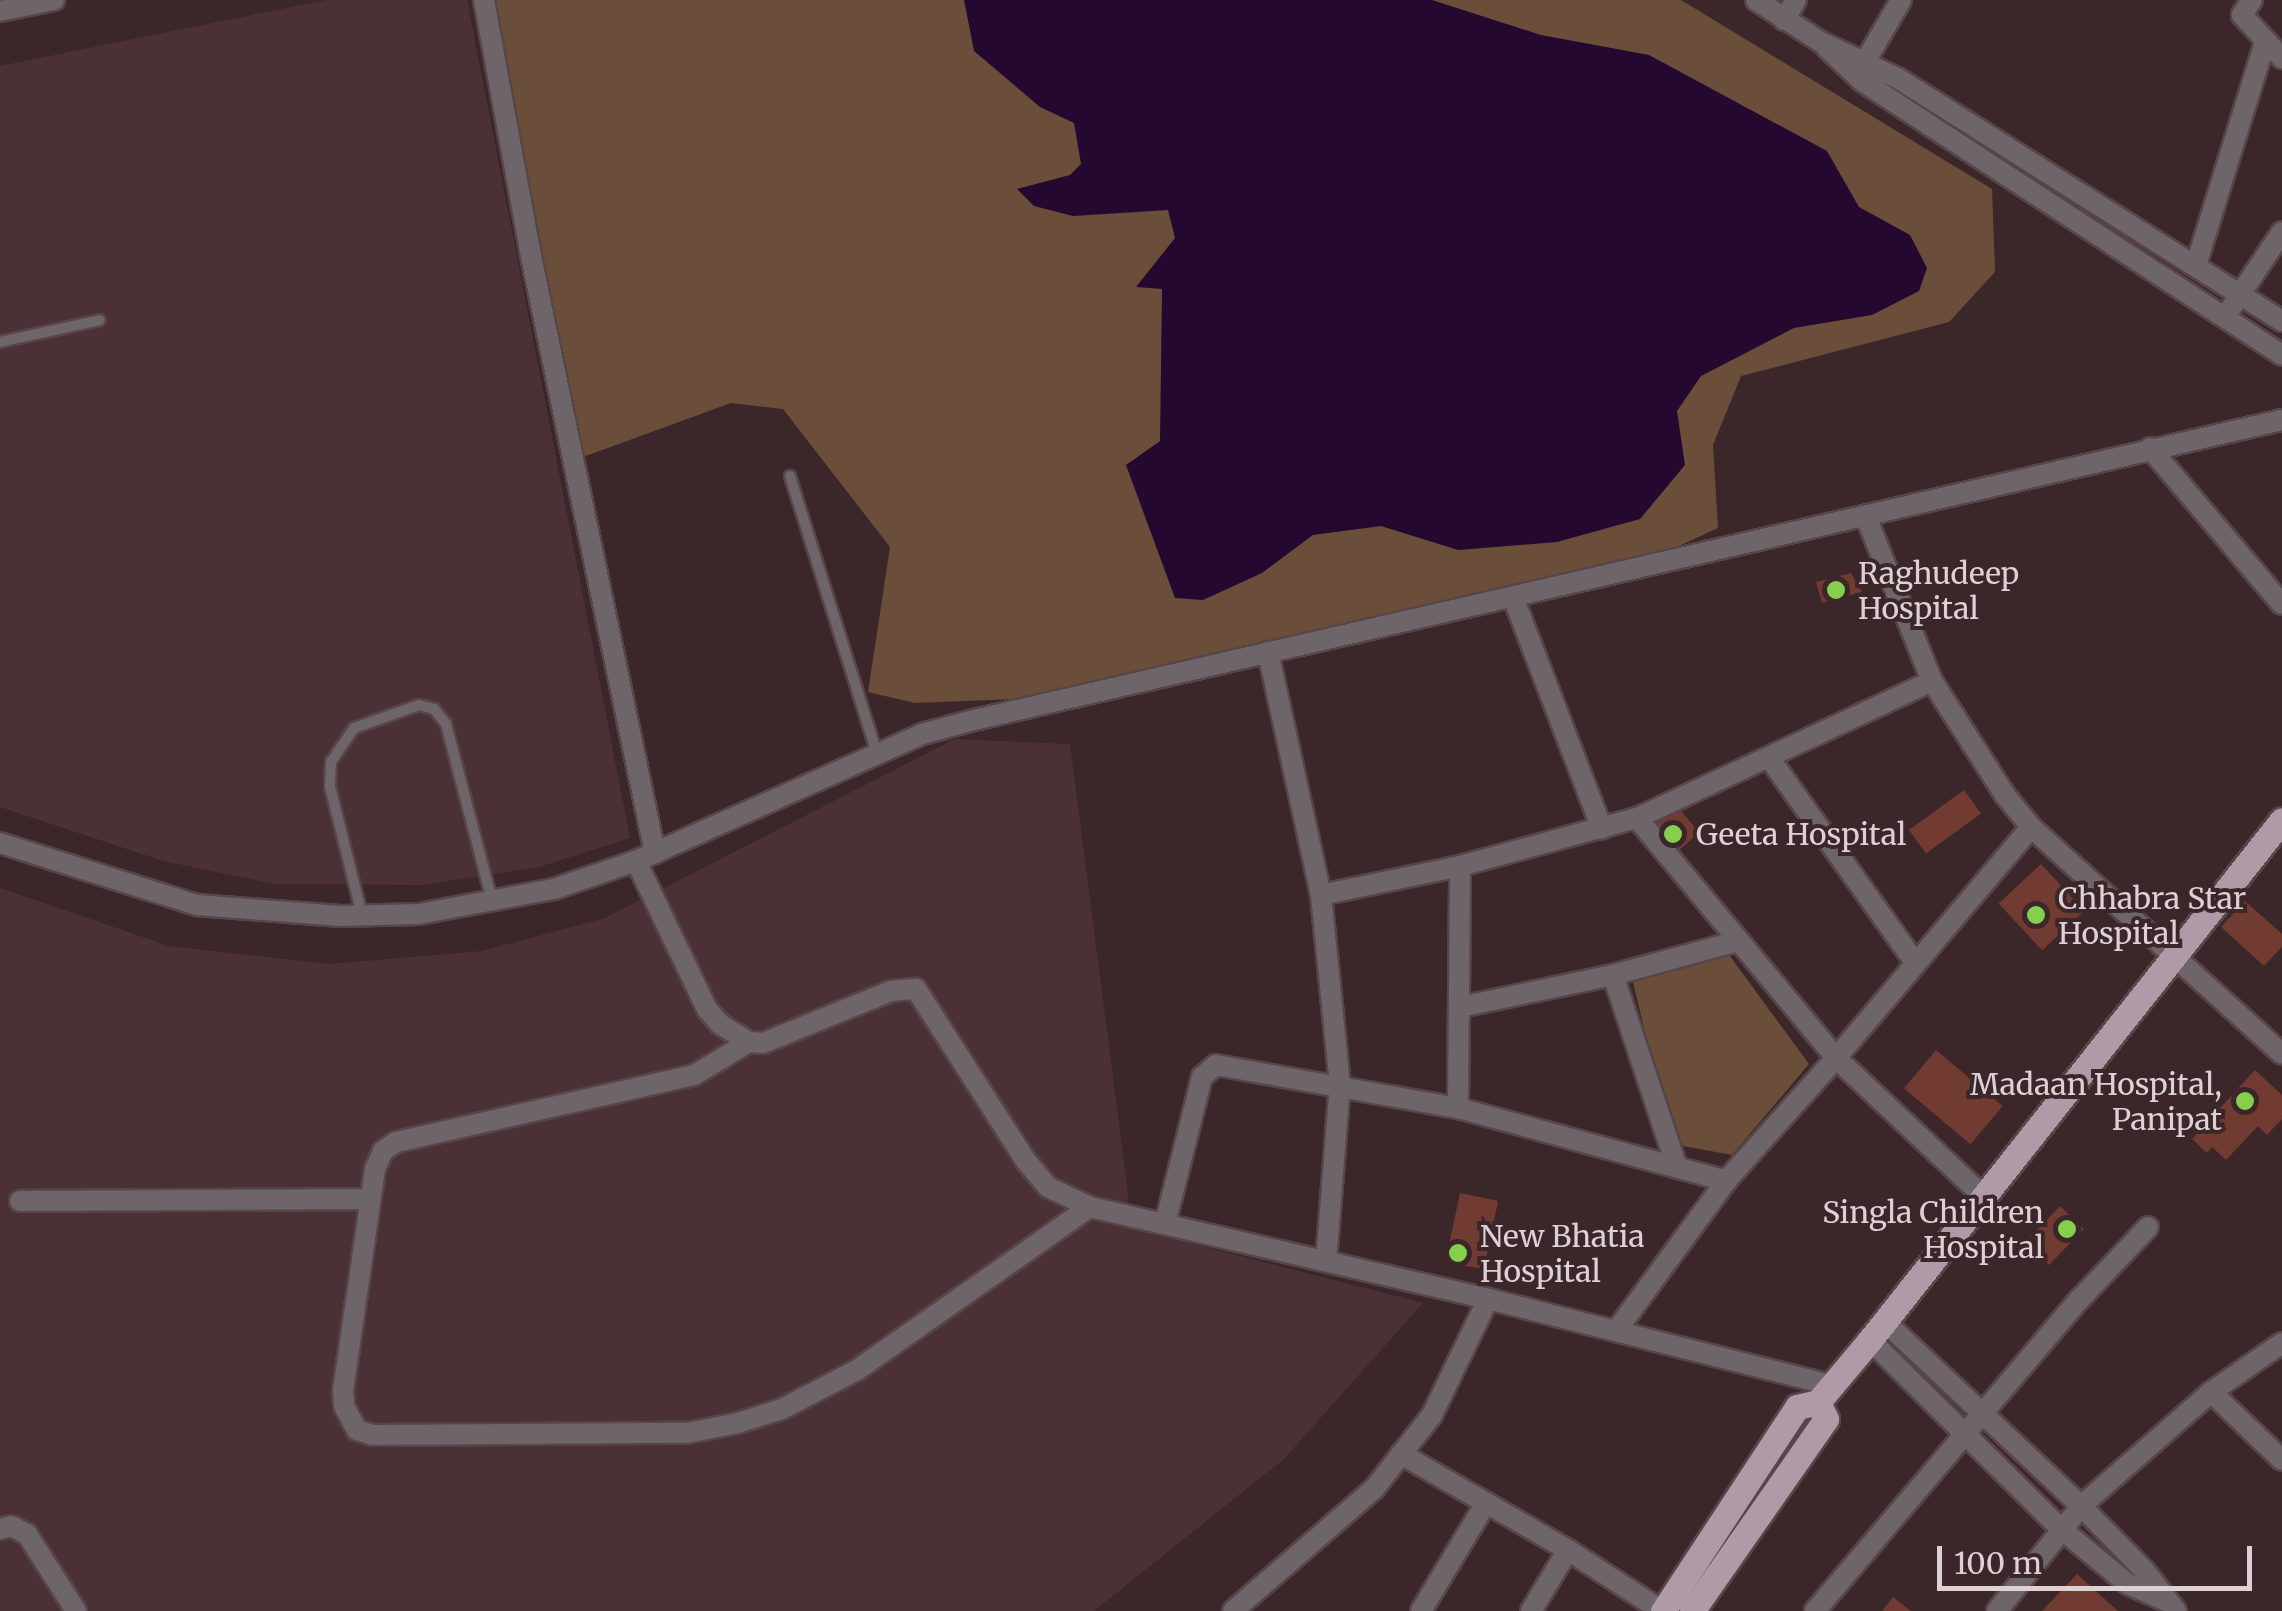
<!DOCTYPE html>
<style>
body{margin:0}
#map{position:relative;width:2282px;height:1611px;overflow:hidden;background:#3b262a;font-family:Merriweather,serif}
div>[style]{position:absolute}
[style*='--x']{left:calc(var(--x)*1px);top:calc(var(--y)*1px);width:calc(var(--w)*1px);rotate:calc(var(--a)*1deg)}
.built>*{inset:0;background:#4b3136}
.green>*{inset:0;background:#6b4e39}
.water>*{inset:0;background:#250830}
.building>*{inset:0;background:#713b31;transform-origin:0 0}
.roads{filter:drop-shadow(2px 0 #584548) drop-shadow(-2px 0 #584548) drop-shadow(0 2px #584548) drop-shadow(0 -2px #584548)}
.service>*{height:10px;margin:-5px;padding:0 5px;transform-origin:5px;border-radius:5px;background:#6e656a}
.minor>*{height:20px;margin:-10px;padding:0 10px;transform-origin:10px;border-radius:10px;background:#6e656a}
.tertiary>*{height:20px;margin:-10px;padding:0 10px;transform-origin:10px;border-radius:10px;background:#6e656a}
.primary>*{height:25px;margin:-12.5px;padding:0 12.5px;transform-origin:12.5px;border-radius:12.5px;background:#ae9ba7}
.dots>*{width:28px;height:28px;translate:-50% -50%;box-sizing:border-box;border:5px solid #3b262a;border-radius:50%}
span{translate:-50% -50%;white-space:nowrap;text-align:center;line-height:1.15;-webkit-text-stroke:8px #3b262a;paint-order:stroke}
.poi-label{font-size:30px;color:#ded1d3}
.left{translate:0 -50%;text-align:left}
.right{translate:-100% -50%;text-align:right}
.scale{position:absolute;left:1937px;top:1546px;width:315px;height:45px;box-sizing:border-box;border:5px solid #ded1d3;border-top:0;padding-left:12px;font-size:30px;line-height:35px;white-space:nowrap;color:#ded1d3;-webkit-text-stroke:8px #3b262a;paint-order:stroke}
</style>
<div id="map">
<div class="built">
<i style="clip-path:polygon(326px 0,467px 0,630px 838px,539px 867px,421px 885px,276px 884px,163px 861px,0 807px,0 66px)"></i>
<i style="clip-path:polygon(955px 739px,1070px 744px,1128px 1193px,1127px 1227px,1423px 1303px,1284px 1459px,1094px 1611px,0 1611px,0 888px,169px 946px,330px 964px,482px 951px,605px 918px)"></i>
</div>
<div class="green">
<i style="clip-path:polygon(490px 0,1681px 0,1992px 189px,1995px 272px,1949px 322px,1741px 376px,1713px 445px,1718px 528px,1666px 552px,1015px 699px,915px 703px,868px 692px,890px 547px,783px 409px,731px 403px,583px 457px)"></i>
<i style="clip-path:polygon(1724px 948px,1809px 1064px,1732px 1155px,1672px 1144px,1632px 978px)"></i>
</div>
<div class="water">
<i style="clip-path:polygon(964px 0,1432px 0,1541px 35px,1649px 55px,1827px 151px,1859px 207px,1910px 235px,1927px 268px,1919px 291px,1872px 315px,1794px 328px,1701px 376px,1677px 411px,1685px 465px,1640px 519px,1557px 542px,1458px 550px,1381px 526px,1313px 535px,1262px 573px,1203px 600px,1175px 598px,1126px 465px,1160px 441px,1162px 289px,1136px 287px,1175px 238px,1168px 210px,1073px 216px,1034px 206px,1017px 189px,1070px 175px,1081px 164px,1074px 123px,1040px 107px,974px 51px)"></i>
</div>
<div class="building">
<i style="clip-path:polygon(1851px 573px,1862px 592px,1822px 603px,1816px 582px)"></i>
<i style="left:1964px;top:790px;width:29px;height:68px;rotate:54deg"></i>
<i style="left:1677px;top:806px;width:35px;height:27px;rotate:50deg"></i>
<i style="left:2041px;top:864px;width:64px;height:58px;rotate:47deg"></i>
<i style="clip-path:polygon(2245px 901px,2282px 934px,2282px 947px,2264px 966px,2221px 927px)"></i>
<i style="left:1936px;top:1050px;width:87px;height:50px;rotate:40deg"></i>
<i style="clip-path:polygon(2255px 1070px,2282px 1095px,2282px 1119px,2267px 1135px,2258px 1126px,2226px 1160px,2212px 1147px,2207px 1153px,2192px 1139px)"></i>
<i style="left:1460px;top:1193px;width:39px;height:70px;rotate:12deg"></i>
<i style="left:2060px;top:1206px;width:33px;height:50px;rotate:44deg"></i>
<i style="clip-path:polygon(2077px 1574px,2118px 1611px,2042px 1611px)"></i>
<i style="clip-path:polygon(1893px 1597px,1911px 1611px,1882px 1611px)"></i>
</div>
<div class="roads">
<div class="service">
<i style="--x:0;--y:342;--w:102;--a:-12.4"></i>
<i style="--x:790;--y:476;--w:290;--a:72.6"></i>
<i style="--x:362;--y:915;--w:132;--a:-104"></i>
<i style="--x:330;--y:787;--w:25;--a:-88"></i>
<i style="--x:331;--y:762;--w:41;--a:-55.9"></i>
<i style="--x:354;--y:728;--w:69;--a:-19.5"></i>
<i style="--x:419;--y:705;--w:16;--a:15"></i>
<i style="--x:434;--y:709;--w:19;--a:51"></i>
<i style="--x:446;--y:724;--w:182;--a:75.4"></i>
</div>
<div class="minor">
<i style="--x:484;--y:0;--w:260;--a:79.6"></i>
<i style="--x:531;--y:256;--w:610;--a:78.27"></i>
<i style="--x:2252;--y:0;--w:18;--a:124"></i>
<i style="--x:2242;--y:15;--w:59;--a:47.1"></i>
<i style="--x:1784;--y:20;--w:23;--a:-59"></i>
<i style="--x:1866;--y:60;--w:69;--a:-59.7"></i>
<i style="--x:2196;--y:265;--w:233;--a:-72.8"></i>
<i style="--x:2225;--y:317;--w:102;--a:-56.2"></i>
<i style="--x:2150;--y:448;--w:204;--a:49.8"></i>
<i style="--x:1866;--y:517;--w:177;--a:68.1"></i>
<i style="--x:1932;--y:681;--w:135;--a:57.4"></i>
<i style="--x:2005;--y:795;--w:41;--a:50.9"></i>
<i style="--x:2031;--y:827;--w:338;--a:42.1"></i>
<i style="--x:1513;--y:597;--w:248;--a:69"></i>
<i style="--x:1268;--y:652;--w:249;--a:77.7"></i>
<i style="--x:1321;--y:895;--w:190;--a:84.3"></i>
<i style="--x:1340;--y:1084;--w:177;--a:94.5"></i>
<i style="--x:1770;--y:759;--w:249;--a:54.5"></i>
<i style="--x:1637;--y:818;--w:312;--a:50.3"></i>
<i style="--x:1836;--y:1058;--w:200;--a:43.2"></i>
<i style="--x:636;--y:861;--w:164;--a:64.4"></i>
<i style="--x:707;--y:1009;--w:20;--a:49"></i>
<i style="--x:720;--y:1024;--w:34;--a:32"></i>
<i style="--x:749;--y:1042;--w:14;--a:4"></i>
<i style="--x:763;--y:1043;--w:138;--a:-22.1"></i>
<i style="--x:891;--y:991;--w:25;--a:-5"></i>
<i style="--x:916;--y:989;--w:204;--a:57.4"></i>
<i style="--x:1026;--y:1161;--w:34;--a:50"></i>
<i style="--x:1048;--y:1187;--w:47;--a:25.5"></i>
<i style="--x:1090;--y:1207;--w:408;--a:13"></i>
<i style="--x:1488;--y:1299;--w:354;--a:14.1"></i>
<i style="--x:1321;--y:895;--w:142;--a:-11.8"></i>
<i style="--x:1460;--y:866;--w:183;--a:-15.2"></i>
<i style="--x:1637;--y:818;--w:325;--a:-24.9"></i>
<i style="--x:1613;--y:975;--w:199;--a:71.6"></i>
<i style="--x:1460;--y:1007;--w:156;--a:-11.8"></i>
<i style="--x:1613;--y:975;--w:130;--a:-15.2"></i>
<i style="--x:749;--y:1042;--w:64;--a:149"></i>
<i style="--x:694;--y:1075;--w:305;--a:167.3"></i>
<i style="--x:396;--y:1142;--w:16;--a:145"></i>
<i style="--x:383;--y:1151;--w:20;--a:114"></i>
<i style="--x:375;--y:1169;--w:223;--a:98.2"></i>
<i style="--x:343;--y:1390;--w:16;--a:86"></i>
<i style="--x:344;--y:1406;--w:27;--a:62"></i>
<i style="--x:357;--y:1430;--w:16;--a:18"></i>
<i style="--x:372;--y:1435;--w:315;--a:-0.4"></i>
<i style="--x:687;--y:1433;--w:52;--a:-11.1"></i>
<i style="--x:738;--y:1423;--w:46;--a:-17.7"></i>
<i style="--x:782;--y:1409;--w:85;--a:-27.5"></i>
<i style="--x:857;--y:1370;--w:284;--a:-35"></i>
<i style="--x:1458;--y:1108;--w:242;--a:-89.5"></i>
<i style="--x:20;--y:1201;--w:350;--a:-0.3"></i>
<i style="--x:1165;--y:1224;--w:152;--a:-75.9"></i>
<i style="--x:1202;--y:1077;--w:18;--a:-41"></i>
<i style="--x:1216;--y:1065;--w:246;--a:10.1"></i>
<i style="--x:1458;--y:1108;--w:278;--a:15.2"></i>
<i style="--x:1616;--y:1331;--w:186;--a:-53.7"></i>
<i style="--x:1726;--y:1181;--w:165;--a:-48.2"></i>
<i style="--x:1836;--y:1058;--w:302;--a:-49.8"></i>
<i style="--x:2211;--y:1392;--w:98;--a:43.8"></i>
<i style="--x:1401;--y:1454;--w:193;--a:29.9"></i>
<i style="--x:1568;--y:1550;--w:112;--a:33"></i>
<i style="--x:0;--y:1529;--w:11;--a:-15"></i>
<i style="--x:11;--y:1526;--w:18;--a:27"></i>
<i style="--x:27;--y:1534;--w:91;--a:57.5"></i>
<i style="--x:1233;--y:1611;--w:186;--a:-40.9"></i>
<i style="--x:1374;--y:1489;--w:94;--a:-51.9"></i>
<i style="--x:1432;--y:1415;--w:129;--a:-64.2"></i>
<i style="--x:1421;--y:1611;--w:126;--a:-59"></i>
<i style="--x:1531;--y:1611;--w:71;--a:-58.8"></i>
<i style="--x:1815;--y:1611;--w:409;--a:-49.7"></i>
<i style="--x:2080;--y:1299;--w:99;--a:-46.6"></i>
<i style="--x:1997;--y:1611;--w:134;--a:-51.3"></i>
<i style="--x:2081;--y:1506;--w:173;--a:-41.2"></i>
<i style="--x:2211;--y:1392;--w:86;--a:-34.6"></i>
</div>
<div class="tertiary">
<i style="--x:1756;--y:0;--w:77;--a:32.9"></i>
<i style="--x:1821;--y:42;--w:86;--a:25.4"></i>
<i style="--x:1899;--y:79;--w:453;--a:32.3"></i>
<i style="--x:0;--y:11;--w:55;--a:-11.5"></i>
<i style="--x:1826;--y:47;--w:50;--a:43.4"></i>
<i style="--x:1862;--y:81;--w:501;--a:33.12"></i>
<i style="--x:0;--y:843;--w:207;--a:17.5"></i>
<i style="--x:197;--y:905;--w:144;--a:4.4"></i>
<i style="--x:341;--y:916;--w:78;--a:-1.5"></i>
<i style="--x:419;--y:914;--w:137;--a:-10.5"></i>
<i style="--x:554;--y:889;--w:87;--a:-18.9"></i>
<i style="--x:636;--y:861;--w:313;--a:-23.9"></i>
<i style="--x:922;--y:734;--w:54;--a:-15.1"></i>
<i style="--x:974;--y:720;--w:1342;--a:-12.92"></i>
<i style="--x:1884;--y:1321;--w:270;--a:43.2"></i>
<i style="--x:2081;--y:1506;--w:90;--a:45.5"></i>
<i style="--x:2144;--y:1570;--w:52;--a:52"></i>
<i style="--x:1870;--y:1340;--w:267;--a:44.7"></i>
<i style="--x:2060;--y:1528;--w:88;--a:39.5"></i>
<i style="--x:2128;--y:1584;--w:39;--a:24"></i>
</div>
<div class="primary">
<i style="--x:1663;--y:1611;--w:244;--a:-56.7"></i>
<i style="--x:1797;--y:1407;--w:22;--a:-13"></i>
<i style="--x:1818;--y:1402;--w:81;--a:-50"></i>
<i style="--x:1870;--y:1340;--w:663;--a:-51.61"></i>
<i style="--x:1692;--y:1611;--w:234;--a:-55.1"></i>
<i style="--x:1826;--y:1419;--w:19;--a:-115"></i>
</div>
</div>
<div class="dots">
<i style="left:1836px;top:590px;background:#85cf4c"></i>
<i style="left:1673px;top:834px;background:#85cf4c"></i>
<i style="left:2036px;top:915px;background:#85cf4c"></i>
<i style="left:2245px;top:1101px;background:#85cf4c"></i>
<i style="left:2067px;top:1229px;background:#85cf4c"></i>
<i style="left:1458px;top:1253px;background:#85cf4c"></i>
</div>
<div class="poi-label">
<span class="left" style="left:1858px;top:590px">Raghudeep<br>Hospital</span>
<span class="left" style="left:1696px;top:834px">Geeta Hospital</span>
<span class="left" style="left:2058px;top:915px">Chhabra Star<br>Hospital</span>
<span class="right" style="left:2222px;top:1101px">Madaan Hospital,<br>Panipat</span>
<span class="right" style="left:2044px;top:1229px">Singla Children<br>Hospital</span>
<span class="left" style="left:1480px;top:1253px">New Bhatia<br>Hospital</span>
</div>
<div class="scale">100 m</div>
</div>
